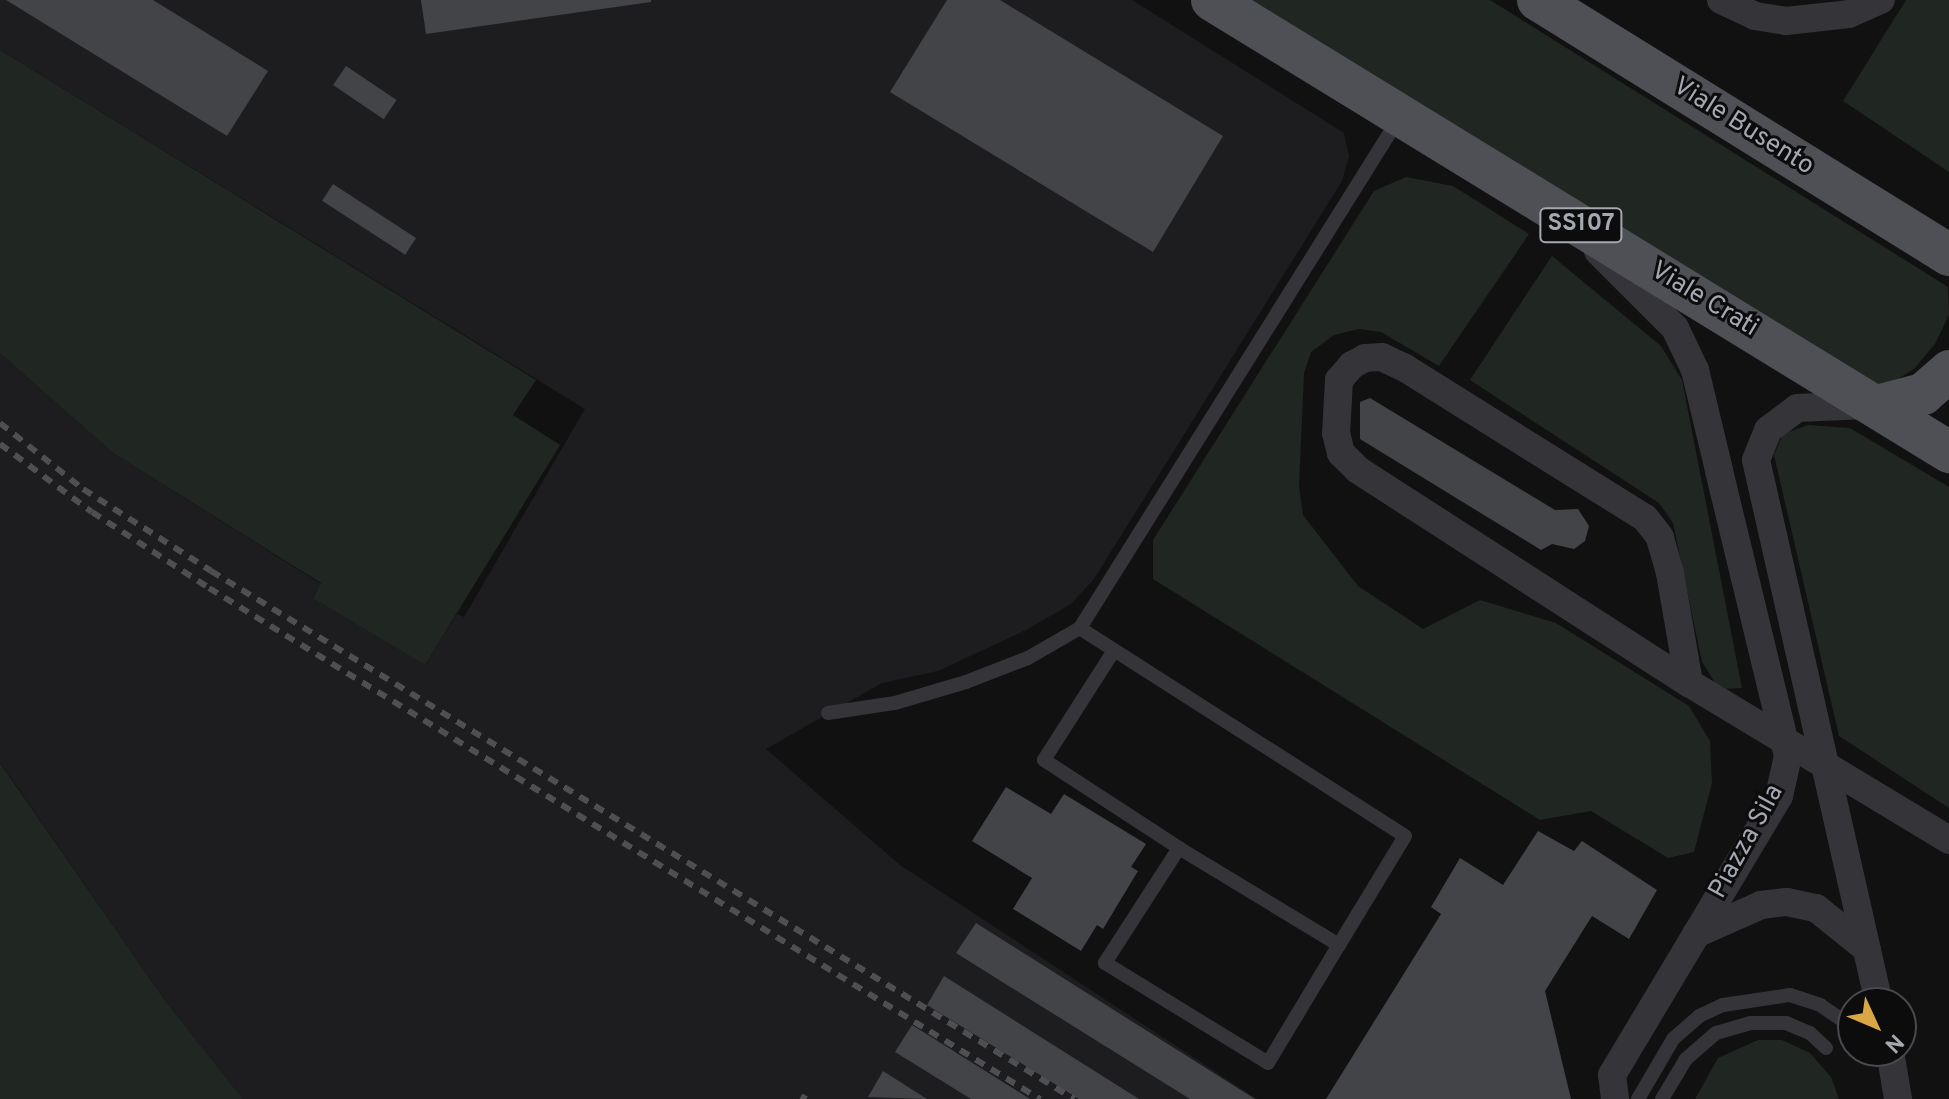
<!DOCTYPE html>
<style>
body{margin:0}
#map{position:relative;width:1949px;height:1099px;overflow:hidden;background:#111112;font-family:Overpass,sans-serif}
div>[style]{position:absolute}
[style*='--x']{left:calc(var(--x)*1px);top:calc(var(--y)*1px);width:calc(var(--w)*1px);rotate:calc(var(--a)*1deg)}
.built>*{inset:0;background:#1d1d1f}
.green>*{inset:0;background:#202621}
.building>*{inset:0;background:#434447;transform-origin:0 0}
.service>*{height:14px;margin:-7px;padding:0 7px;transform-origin:7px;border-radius:7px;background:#353539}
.minor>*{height:28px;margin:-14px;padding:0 14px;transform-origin:14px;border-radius:14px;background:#353539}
.primary>*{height:42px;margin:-21px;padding:0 21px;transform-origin:21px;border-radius:21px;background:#4f5055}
.rail>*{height:6px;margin-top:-3px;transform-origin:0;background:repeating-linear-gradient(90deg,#4e4f53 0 10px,transparent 0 18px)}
.minor-bridge>*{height:28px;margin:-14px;padding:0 14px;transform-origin:14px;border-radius:14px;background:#353539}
span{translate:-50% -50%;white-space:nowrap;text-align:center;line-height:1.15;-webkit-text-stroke:6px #0c0c0d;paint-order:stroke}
.shield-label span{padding:2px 6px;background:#0c0c0d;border:2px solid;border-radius:6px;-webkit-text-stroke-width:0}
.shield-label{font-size:24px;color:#a4a8b1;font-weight:700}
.street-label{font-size:26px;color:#a4a8b1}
.north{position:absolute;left:1837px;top:987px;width:80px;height:80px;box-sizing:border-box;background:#0c0c0d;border:2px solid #494a4f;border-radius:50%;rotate:134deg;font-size:22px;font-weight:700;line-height:32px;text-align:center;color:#a4a8b1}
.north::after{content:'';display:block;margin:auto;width:28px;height:36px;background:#d9a743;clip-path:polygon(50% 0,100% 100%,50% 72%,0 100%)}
</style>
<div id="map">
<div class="built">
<i style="clip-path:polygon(0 0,1132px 0,1344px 133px,1349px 156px,1342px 181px,1094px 579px,1071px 604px,1028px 629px,938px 671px,882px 683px,766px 749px,900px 865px,1257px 1099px,243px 1099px,166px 1002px,0 762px,0 353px,113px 453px,321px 584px,313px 597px,425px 665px,457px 614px,464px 617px,585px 409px,0 50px)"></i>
</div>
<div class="green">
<i style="clip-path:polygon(1252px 0,1490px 0,1948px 287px,1949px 315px,1935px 344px,1914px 369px,1888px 385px,1873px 387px)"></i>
<i style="clip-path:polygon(1906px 0,1949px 0,1949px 172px,1843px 101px)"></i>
<i style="clip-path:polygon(0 50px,536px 380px,513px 415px,560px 445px,425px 665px,313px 598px,321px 583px,113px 453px,0 353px)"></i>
<i style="clip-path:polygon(1406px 177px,1453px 186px,1529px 234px,1439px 366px,1381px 332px,1359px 329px,1334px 335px,1311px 352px,1304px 373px,1299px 486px,1303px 515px,1358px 586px,1423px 629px,1480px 600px,1556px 623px,1689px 706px,1710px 741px,1712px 783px,1694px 852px,1668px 858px,1591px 811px,1540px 820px,1153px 579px,1153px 540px,1374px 191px)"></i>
<i style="clip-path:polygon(1552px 256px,1661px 346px,1682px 380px,1742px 688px,1719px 689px,1702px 662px,1673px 523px,1659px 503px,1470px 380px)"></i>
<i style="clip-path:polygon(1808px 425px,1850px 428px,1949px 487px,1949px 808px,1839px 736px,1774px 455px,1783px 434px)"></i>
<i style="clip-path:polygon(0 763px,166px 1002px,243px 1099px,0 1099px)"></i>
<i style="clip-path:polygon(1758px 1040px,1782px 1040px,1810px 1053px,1831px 1077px,1839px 1099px,1695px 1099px,1718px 1058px)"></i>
</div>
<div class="building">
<i style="clip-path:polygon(6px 0,153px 0,268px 71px,227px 136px)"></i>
<i style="clip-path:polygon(421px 0,651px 0,651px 2px,426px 34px)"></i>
<i style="clip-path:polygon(947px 0,1000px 0,1223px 136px,1153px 252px,890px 92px)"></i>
<i style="left:346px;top:66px;width:61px;height:23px;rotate:34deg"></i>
<i style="left:333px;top:184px;width:99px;height:20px;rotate:33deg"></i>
<i style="clip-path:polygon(1370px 398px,1555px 510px,1578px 509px,1589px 526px,1585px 541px,1574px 549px,1552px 544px,1541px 550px,1360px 439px,1360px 402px)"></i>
<i style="clip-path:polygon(1006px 787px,1051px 814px,1064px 794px,1146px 844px,1131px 867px,1138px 871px,1103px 929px,1097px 925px,1081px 951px,1013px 909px,1032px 878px,972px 841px)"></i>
<i style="clip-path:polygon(1538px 831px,1574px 851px,1582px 841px,1657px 890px,1629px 939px,1592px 916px,1545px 991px,1571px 1099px,1326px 1099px,1441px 914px,1431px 907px,1460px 858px,1503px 885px)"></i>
<i style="clip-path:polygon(976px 923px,1255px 1099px,1190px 1099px,956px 953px)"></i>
<i style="clip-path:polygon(944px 976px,1139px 1099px,1079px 1099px,927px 1005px)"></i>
<i style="clip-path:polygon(912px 1025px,1030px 1099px,971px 1099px,895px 1052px)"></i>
<i style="clip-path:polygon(883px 1071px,927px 1099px,868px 1097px)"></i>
</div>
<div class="service">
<i style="--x:1113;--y:652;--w:128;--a:122.6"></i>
<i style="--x:1044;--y:760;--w:161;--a:33.1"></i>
<i style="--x:828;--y:713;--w:68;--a:-8.5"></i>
<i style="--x:895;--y:703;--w:74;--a:-16.5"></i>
<i style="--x:966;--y:682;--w:66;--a:-21.2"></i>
<i style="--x:1028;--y:658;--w:60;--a:-30"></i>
<i style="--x:1339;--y:945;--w:187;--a:-148.8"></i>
<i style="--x:1179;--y:848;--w:137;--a:122.8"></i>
<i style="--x:1105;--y:963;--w:191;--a:31.5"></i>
<i style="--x:1268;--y:1063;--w:138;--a:-59"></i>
<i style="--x:1339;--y:945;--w:127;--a:-58.8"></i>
<i style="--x:1405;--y:836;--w:386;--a:-147.4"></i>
<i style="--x:1080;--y:628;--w:602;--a:-57.97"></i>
<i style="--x:1638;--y:1099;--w:69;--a:-59.7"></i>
<i style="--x:1673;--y:1039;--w:35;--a:-41"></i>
<i style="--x:1699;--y:1016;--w:26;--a:-25"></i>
<i style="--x:1723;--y:1005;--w:68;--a:-8.5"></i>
<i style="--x:1790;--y:995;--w:32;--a:18"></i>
<i style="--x:1820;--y:1005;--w:40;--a:34"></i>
<i style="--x:1662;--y:1099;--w:47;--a:-59"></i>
<i style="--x:1686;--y:1059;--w:40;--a:-41"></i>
<i style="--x:1716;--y:1033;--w:36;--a:-16"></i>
<i style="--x:1751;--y:1023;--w:35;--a:0"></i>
<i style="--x:1786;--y:1023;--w:26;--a:23"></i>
<i style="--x:1810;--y:1033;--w:22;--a:43"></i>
</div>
<div class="minor">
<i style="--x:1721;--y:0;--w:38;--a:25"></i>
<i style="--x:1755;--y:16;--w:31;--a:9"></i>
<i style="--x:1786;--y:21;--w:63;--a:-6.3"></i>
<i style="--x:1849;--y:14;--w:35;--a:-24"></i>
<i style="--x:1598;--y:251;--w:109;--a:45"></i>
<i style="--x:1675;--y:328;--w:47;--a:64.5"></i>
<i style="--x:1695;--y:370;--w:103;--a:76.5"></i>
<i style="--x:1756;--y:460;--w:32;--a:-68"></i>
<i style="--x:1768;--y:430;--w:36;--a:-37"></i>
<i style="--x:1797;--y:408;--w:70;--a:-2.5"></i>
<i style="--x:1689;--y:683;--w:112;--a:-99.8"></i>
<i style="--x:1670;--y:573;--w:37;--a:-106"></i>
<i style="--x:1660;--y:537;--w:24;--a:-128"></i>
<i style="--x:1645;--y:518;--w:285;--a:-148"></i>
<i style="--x:1403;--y:367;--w:23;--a:-155"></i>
<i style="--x:1382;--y:357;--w:17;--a:177"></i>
<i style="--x:1365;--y:358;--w:15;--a:152"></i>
<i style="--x:1352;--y:365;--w:20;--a:131"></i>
<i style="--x:1339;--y:380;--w:53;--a:93.2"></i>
<i style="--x:1336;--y:433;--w:21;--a:76"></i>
<i style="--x:1341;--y:453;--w:24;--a:45"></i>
<i style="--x:1358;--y:470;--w:394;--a:32.8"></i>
<i style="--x:1689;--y:683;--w:304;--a:31.1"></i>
<i style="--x:1696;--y:934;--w:71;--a:-24"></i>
<i style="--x:1761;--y:905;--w:26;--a:-7"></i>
<i style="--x:1787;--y:902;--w:30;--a:12"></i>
<i style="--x:1816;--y:908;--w:65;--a:38.8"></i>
<i style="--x:1890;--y:1051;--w:49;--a:80.5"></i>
</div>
<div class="primary">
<i style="--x:1212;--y:0;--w:865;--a:31.52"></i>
<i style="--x:1538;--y:0;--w:484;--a:31.8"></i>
<i style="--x:1877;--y:406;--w:48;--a:-14.6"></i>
<i style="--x:1923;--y:394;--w:35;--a:-41"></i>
</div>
<div class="rail">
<i style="--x:0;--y:423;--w:106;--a:38.5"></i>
<i style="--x:83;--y:489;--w:152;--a:32.6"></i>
<i style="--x:211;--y:571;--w:1012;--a:31.46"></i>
<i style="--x:0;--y:444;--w:114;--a:36.5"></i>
<i style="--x:92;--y:512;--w:140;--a:33"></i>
<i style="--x:209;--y:588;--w:976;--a:31.59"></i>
<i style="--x:801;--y:1096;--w:6;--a:31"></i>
</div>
<div class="minor-bridge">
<i style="--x:1756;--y:460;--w:557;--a:77.24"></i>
<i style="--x:1615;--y:1099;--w:24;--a:-97"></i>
<i style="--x:1612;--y:1075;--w:325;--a:-59.1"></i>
<i style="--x:1779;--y:796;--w:41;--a:-77.3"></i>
<i style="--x:1788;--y:756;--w:294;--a:-103.6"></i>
</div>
<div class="shield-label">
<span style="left:1581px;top:225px">SS107</span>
</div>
<div class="street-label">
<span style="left:1743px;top:127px;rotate:32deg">Viale Busento</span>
<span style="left:1704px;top:300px;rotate:31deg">Viale Crati</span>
<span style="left:1747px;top:842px;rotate:-61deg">Piazza Sila</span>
</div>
<div class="north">N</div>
</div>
